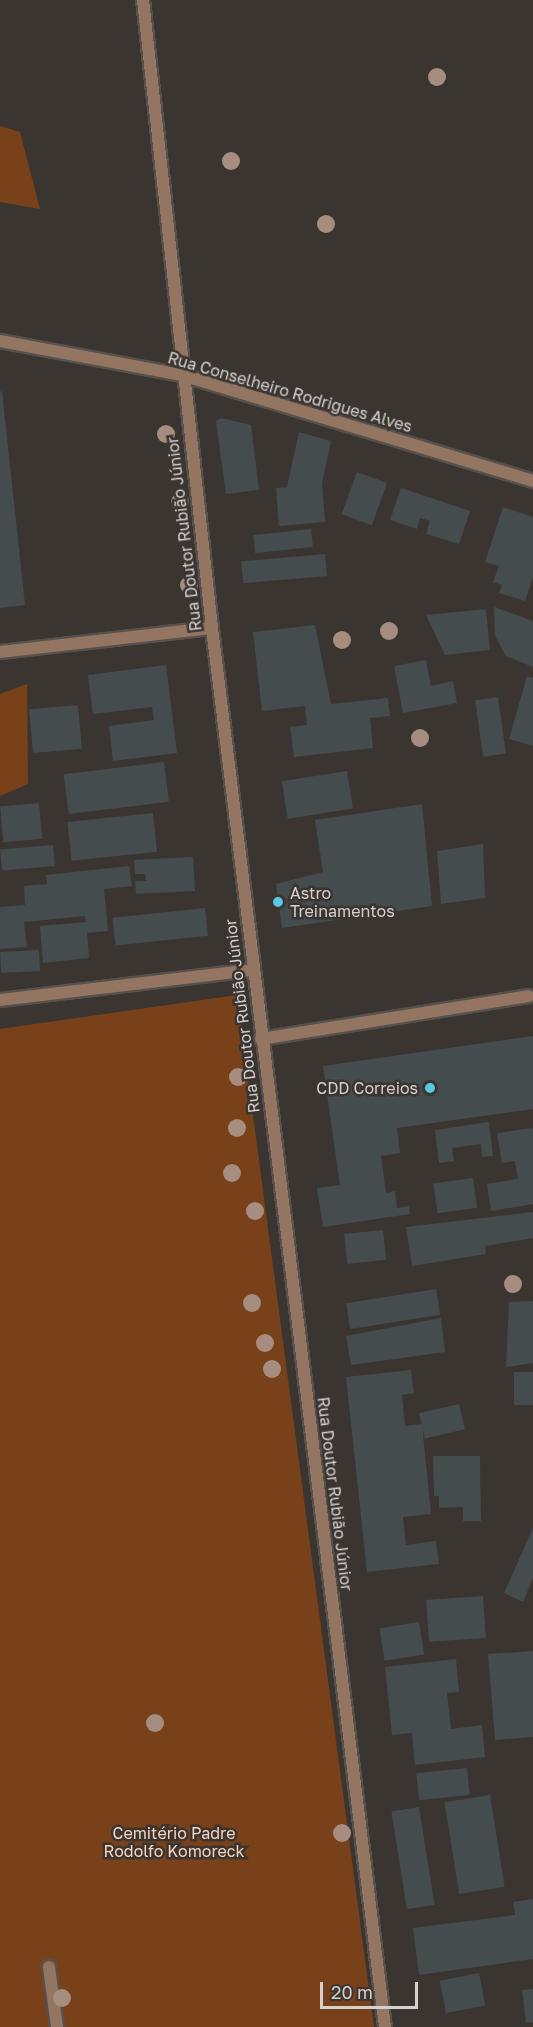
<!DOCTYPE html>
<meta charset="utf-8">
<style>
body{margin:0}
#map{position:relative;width:533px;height:2027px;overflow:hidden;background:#3b3531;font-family:"Golos Text",sans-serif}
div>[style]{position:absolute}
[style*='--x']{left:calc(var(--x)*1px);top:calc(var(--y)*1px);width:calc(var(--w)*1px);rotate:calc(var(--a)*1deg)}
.green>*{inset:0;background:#794119}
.building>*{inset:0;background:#444c4e;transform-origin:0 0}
.roads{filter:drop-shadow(2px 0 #57514d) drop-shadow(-2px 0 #57514d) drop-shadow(0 2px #57514d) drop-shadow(0 -2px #57514d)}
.service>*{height:12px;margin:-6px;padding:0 6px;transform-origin:6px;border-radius:6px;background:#947562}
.minor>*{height:12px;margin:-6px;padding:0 6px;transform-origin:6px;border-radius:6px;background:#947562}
.trees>*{width:18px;height:18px;margin:-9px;border-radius:50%;background:#a68d7f}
.dots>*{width:16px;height:16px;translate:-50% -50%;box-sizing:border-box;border:3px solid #3b3531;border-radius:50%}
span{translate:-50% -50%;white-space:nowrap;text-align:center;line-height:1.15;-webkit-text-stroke:5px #3b3531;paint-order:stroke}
.street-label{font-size:16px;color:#d4d0ce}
.poi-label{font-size:16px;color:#d4d0ce}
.left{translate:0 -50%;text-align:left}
.right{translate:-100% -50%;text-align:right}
.park-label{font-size:16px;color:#fdd5be}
.scale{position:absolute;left:320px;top:1982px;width:98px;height:27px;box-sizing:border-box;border:3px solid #d4d0ce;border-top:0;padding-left:8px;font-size:18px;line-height:21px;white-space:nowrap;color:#d4d0ce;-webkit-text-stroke:4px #3b3531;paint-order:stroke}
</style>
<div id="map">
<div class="green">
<i style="clip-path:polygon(0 126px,20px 132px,40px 209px,0 202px)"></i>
<i style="clip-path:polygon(27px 684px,28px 784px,0 796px,0 694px)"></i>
<i style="clip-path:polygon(237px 995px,374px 2027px,0 2027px,0 1029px)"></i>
</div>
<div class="building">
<i style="clip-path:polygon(2px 391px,25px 605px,0 608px,0 392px)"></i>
<i style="clip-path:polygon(221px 418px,251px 425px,259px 490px,226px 494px,216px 421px)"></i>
<i style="clip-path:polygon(299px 432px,331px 441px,322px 484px,325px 522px,279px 526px,276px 488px,287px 487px)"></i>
<i style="left:357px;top:472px;width:32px;height:45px;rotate:20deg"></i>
<i style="clip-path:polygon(401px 488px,470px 511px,459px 544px,426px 534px,430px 521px,420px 518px,417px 529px,390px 520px)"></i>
<i style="clip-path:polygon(503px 507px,533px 517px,533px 577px,525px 601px,499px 593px,502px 585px,493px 582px,499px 566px,485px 562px)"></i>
<i style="left:311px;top:529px;width:18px;height:58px;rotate:84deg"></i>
<i style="left:325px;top:554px;width:22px;height:84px;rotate:85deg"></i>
<i style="clip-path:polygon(494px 607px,533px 621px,533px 667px,506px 656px,495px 636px)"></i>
<i style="clip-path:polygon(486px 609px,490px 650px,445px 655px,426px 615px)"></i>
<i style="clip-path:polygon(315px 625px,331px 704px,388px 698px,390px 716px,370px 718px,373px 748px,294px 757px,290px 727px,307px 725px,305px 706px,262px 711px,253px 632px)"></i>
<i style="clip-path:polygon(426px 660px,431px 686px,453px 681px,457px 703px,403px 713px,394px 666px)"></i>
<i style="clip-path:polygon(166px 665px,177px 753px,113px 761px,109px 726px,154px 720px,152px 707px,93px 714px,88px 675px)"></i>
<i style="clip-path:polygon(527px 676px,533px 678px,533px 746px,509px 739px)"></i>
<i style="left:498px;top:697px;width:57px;height:23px;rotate:82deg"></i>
<i style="left:78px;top:705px;width:44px;height:49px;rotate:85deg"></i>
<i style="left:164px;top:762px;width:40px;height:101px;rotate:83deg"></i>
<i style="left:347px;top:771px;width:38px;height:66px;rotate:81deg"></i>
<i style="left:39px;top:803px;width:36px;height:39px;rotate:85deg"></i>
<i style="clip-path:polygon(422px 804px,432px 906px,282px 928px,276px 884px,323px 872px,315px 820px)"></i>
<i style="left:153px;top:813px;width:39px;height:86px;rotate:84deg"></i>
<i style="clip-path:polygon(483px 844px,485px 898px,441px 904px,437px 851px)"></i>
<i style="left:53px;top:845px;width:21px;height:53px;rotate:85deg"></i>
<i style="clip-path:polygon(193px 857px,195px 891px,136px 894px,135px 881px,146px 881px,145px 874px,135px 874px,134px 860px)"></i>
<i style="clip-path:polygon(129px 866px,132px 886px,104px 889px,108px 931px,87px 933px,89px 958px,43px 963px,40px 926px,86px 922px,85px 916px,24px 922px,27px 947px,0 949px,0 907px,25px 905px,24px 886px,47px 884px,46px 875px)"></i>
<i style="left:205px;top:908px;width:28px;height:93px;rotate:84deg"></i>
<i style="left:39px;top:950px;width:21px;height:39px;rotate:87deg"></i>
<i style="clip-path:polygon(533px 1036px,533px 1109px,397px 1128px,400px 1153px,381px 1156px,386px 1193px,395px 1191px,397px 1208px,409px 1206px,410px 1214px,323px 1227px,317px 1188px,340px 1185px,323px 1066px)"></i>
<i style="clip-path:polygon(489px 1122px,493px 1156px,482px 1157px,481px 1144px,452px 1148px,454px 1161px,439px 1163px,435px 1130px)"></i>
<i style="clip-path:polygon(533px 1128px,533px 1204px,491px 1211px,487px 1184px,518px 1179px,515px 1161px,502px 1163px,497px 1133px)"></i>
<i style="left:473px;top:1178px;width:30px;height:40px;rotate:82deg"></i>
<i style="clip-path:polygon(533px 1212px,533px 1238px,485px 1246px,486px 1254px,412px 1266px,406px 1227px)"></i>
<i style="left:383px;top:1230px;width:30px;height:39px;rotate:84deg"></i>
<i style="left:436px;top:1289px;width:26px;height:91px;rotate:81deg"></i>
<i style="clip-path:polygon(533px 1301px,533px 1363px,506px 1367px,509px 1302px)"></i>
<i style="clip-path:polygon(441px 1318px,445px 1352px,351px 1365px,346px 1336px)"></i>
<i style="clip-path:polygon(411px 1370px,414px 1393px,402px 1395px,405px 1426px,422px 1424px,431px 1514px,403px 1517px,406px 1545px,436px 1541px,439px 1564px,367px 1572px,346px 1377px)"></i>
<i style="left:514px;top:1372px;width:19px;height:33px"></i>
<i style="left:459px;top:1404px;width:26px;height:41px;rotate:77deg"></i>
<i style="clip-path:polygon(433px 1456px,480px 1456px,481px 1521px,463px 1521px,463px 1507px,439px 1508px,439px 1496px,434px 1496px)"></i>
<i style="clip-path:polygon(533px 1528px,533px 1578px,523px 1602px,504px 1593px)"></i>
<i style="left:483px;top:1596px;width:42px;height:57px;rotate:86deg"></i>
<i style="left:419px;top:1622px;width:33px;height:40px;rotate:81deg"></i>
<i style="clip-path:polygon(533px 1651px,533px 1737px,495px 1740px,488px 1654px)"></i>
<i style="clip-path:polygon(456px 1659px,459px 1692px,447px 1693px,451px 1729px,482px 1725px,485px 1757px,415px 1765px,412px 1733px,392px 1735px,385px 1667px)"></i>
<i style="left:467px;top:1768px;width:27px;height:51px;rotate:84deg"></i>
<i style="left:490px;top:1795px;width:93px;height:46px;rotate:81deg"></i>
<i style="left:419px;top:1807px;width:99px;height:28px;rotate:81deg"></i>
<i style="clip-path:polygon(533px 1899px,533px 1959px,419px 1975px,413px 1928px,515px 1915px,513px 1902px)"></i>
<i style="left:479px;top:1973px;width:33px;height:40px;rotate:79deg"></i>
<i style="clip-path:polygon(533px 1989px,533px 2022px,526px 2023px,522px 1990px)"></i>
</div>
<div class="roads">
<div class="service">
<i style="--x:0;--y:652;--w:213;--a:-6.5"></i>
<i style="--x:261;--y:1039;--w:271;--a:-9.1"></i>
<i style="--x:49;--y:1967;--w:61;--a:82.4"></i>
</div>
<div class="minor">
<i style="--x:143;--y:0;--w:632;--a:83.73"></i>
<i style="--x:212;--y:628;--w:1410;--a:82.95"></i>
<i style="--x:0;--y:341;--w:185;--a:10.6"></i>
<i style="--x:182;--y:375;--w:367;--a:16.8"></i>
<i style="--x:0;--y:1000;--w:255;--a:-6.8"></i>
</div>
</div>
<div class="trees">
<i style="left:437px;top:77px"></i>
<i style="left:231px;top:161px"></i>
<i style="left:326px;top:224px"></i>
<i style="left:166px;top:434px"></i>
<i style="left:180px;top:502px"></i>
<i style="left:189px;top:585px"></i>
<i style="left:389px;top:631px"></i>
<i style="left:342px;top:640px"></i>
<i style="left:420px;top:738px"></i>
<i style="left:238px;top:1077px"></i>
<i style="left:237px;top:1128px"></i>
<i style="left:232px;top:1173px"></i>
<i style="left:255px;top:1211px"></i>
<i style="left:513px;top:1284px"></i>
<i style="left:252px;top:1303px"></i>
<i style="left:265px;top:1343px"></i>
<i style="left:272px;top:1369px"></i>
<i style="left:155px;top:1723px"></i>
<i style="left:342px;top:1833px"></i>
<i style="left:62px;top:1998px"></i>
</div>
<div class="dots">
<i style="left:278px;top:902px;background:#57c9e2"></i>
<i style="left:430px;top:1088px;background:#57c9e2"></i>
</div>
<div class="street-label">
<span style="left:290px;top:392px;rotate:16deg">Rua Conselheiro Rodrigues Alves</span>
<span style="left:184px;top:534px;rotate:-97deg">Rua Doutor Rubião Júnior</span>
<span style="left:242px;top:1016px;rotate:-97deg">Rua Doutor Rubião Júnior</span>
<span style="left:335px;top:1494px;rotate:83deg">Rua Doutor Rubião Júnior</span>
</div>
<div class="poi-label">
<span class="left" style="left:290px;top:902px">Astro<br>Treinamentos</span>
<span class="right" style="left:418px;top:1088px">CDD Correios</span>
</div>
<div class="park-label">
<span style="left:174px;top:1842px">Cemitério Padre<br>Rodolfo Komoreck</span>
</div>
<div class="scale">20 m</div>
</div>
